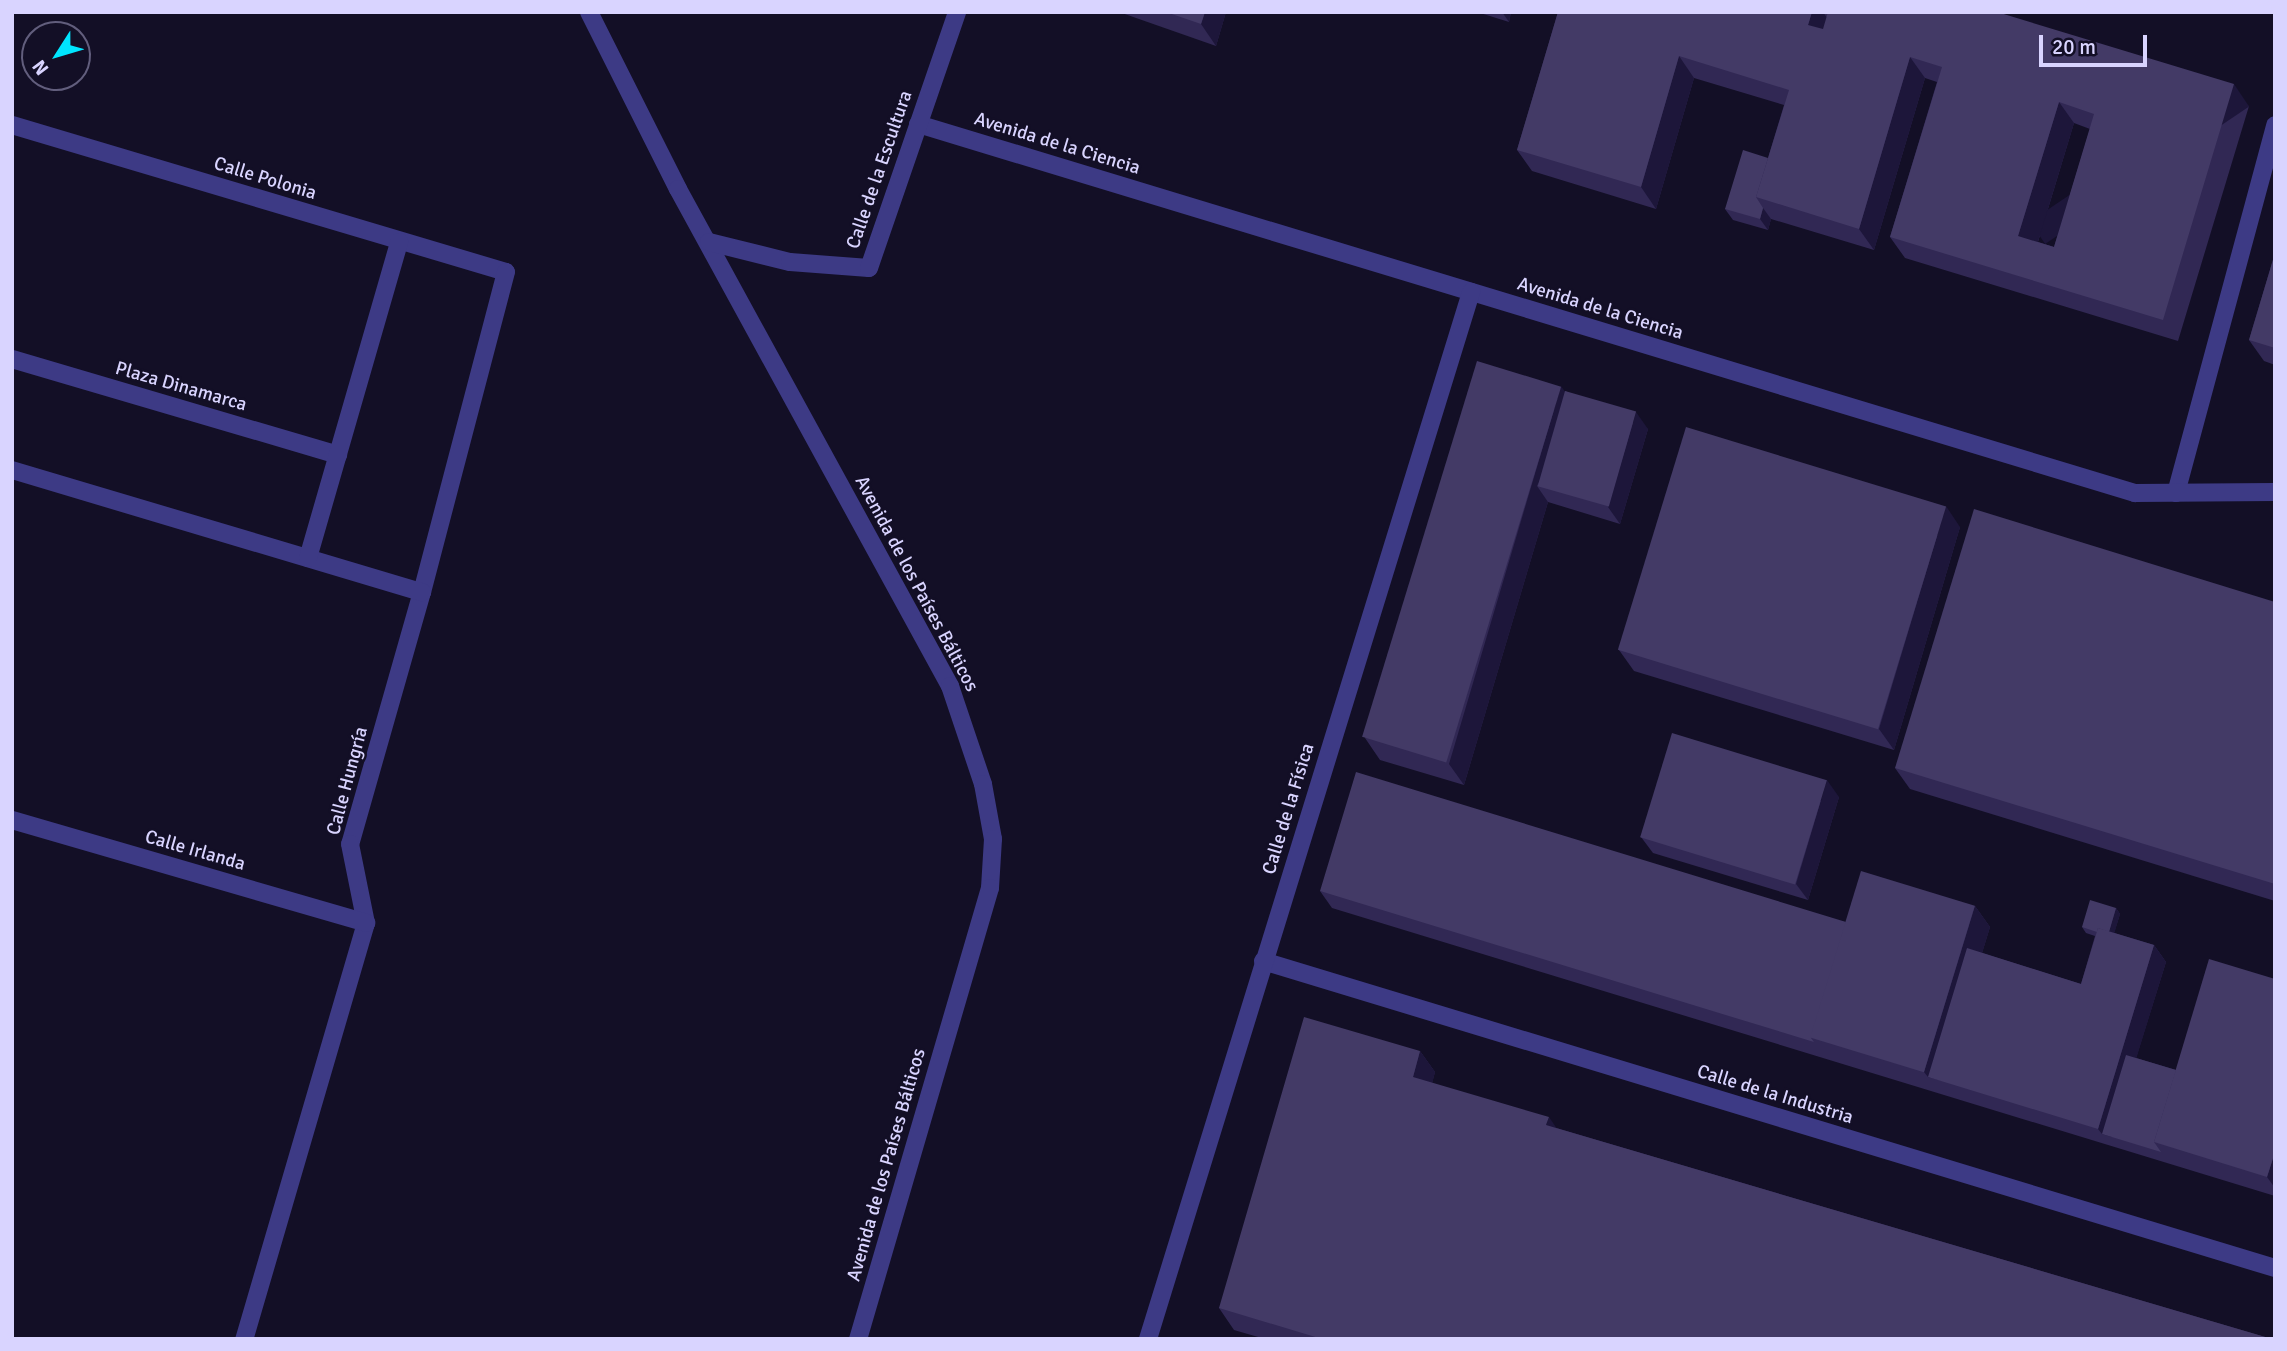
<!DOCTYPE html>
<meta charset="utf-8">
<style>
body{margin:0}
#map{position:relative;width:2287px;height:1351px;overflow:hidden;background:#130f26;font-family:Signika,sans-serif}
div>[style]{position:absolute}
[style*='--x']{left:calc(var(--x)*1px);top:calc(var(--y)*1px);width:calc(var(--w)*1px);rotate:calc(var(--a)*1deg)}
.pedestrian>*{height:18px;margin:-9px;padding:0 9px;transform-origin:9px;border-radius:9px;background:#3d3a85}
.minor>*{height:18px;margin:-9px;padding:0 9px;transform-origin:9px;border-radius:9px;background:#3d3a85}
.wall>*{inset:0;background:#312854}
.shaded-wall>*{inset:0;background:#1d163a;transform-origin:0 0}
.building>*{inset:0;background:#433a66;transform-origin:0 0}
span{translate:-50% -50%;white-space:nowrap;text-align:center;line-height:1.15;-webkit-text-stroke:5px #130f26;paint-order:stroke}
.street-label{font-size:19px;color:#d9d4ff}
.frame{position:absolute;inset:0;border:14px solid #d9d4ff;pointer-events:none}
.north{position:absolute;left:21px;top:21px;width:70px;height:70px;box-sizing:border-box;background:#130f26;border:2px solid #625e7d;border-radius:50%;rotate:233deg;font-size:19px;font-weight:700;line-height:28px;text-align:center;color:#d9d4ff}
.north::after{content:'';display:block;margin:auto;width:24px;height:32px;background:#00e5ff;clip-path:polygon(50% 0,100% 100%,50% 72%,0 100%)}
.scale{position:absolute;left:2039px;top:35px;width:108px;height:32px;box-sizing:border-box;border:4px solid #d9d4ff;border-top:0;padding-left:9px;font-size:21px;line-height:24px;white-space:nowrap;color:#d9d4ff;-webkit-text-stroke:5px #130f26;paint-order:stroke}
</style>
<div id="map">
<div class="pedestrian">
<i style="--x:2176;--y:493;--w:381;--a:-74.9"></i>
</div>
<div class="minor">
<i style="--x:589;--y:12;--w:198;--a:63.3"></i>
<i style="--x:678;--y:189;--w:567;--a:61.31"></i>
<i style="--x:950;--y:686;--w:103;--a:71.4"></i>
<i style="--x:983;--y:784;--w:56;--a:79.7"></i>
<i style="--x:993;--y:839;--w:49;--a:93.5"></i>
<i style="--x:990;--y:888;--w:470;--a:106.3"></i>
<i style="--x:918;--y:124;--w:1272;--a:16.87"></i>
<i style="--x:2135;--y:493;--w:140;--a:-0.4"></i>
<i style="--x:12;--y:125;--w:515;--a:16.57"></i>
<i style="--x:506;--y:272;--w:331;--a:104.7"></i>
<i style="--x:422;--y:592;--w:262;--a:105.9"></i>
<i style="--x:350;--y:844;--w:81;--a:78.6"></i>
<i style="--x:366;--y:923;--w:434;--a:106.3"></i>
<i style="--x:709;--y:242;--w:83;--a:13.9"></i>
<i style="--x:790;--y:262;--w:79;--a:4.3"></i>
<i style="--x:869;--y:268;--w:271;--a:-71"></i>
<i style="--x:12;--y:359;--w:340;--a:16.4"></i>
<i style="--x:12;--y:470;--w:428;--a:16.6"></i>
<i style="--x:308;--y:558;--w:329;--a:-73.9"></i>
<i style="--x:12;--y:820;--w:369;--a:16.2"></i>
<i style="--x:1263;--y:961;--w:1058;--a:16.88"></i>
<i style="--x:1148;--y:1339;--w:1096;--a:-72.85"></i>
</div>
<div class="wall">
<i style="clip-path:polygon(1119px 12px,1226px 12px,1216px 46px)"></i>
<i style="clip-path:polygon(1477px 12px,1511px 12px,1509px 22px)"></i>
<i style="clip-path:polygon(evenodd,1558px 12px,1997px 12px,2249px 106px,2178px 341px,1905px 258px,1890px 237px,1937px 82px,1925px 78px,1874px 250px,1771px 219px,1768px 230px,1733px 220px,1725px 209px,1768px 158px,1784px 105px,1694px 78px,1656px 209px,1532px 171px,1517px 150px,1558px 12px,2074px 123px,2090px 129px,2054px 247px,2038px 242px,2074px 123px)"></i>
<i style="clip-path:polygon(2275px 253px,2275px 365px,2264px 361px,2249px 340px)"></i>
<i style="clip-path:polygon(1565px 391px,1648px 429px,1620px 524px,1548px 502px,1464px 785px,1380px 760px,1365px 738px)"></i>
<i style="clip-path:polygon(1960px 527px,1894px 750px,1634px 671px,1619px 650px)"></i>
<i style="clip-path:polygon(2275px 602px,2275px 901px,1910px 789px,1895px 768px)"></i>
<i style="clip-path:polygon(1839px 797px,1808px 900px,1653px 853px,1641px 837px)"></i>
<i style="clip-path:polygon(1320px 891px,1846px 922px,1975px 906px,1990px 927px,1982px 953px,2081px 984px,2095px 936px,2086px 933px,2082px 927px,2116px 908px,2120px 914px,2114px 933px,2154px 945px,2166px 962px,2136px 1058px,2176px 1070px,2275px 979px,2275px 1196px,1332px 908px)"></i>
<i style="clip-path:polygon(1420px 1051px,1435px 1072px,1432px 1083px,1556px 1128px,2272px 1339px,1265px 1339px,1234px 1330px,1219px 1308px)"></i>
</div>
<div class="shaded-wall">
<i style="clip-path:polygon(1205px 12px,1226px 12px,1216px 46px,1201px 24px)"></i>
<i style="clip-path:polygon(1502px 12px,1511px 12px,1509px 22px)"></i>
<i style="clip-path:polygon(1812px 12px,1823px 12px,1830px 22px,1823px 46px,1808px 25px)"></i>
<i style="clip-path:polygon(1679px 56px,1694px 78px,1656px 209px,1641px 187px)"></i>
<i style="clip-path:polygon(1910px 57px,1925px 78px,1874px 250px,1859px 229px)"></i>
<i style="left:2234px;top:84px;width:27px;height:246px;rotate:56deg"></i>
<i style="clip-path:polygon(2059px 102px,2074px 123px,2033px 258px,2018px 236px)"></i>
<i style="clip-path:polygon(1763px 208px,1771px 219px,1768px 230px,1760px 219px)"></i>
<i style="clip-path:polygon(1561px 386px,1576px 407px,1537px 486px,1548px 502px,1464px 785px,1449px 764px)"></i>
<i style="clip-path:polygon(1636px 412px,1648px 429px,1620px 524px,1608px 507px)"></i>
<i style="clip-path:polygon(1946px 506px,1960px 527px,1894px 750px,1879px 729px)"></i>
<i style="clip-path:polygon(1827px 780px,1839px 797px,1808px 900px,1796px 884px)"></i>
<i style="clip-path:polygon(1975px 906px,1990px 927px,1943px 1081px,1928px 1077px,1924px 1072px)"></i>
<i style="clip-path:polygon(2116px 908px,2120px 914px,2112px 941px,2108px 935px)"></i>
<i style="clip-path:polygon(2154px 945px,2166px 962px,2112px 1137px,2102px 1134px,2098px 1129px)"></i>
<i style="clip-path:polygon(1420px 1051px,1435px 1072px,1428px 1099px,1413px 1077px)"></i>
<i style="clip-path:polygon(1549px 1117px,1564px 1139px,1546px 1125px)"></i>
<i style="clip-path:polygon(2275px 1152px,2275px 1188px,2267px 1177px)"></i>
</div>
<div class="building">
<i style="clip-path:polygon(1166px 12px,1205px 12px,1201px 24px)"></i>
<i style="clip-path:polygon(evenodd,1558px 12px,1812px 12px,1808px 25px,1823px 29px,1828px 12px,1997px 12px,2234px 84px,2163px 320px,1890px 237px,1942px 67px,1910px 57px,1859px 229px,1756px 197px,1789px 90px,1679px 56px,1641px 187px,1517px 150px,1558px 12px,2059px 102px,2094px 114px,2054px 247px,2018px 236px,2059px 102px)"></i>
<i style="clip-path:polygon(1743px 150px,1768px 158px,1756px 197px,1763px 208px,1760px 219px,1725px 209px)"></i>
<i style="clip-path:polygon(2275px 253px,2275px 348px,2249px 340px)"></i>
<i style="left:1477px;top:361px;width:88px;height:393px;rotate:17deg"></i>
<i style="left:1565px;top:391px;width:74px;height:99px;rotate:16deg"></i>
<i style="left:1686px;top:427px;width:272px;height:233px;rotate:17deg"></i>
<i style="clip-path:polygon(1974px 509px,2275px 602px,2275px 884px,1895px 768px)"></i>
<i style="left:1672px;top:733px;width:162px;height:109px;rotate:17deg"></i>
<i style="clip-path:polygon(1356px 772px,1846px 922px,1811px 1038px,1814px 1042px,1320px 891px)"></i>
<i style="left:1861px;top:871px;width:119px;height:174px;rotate:17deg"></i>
<i style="clip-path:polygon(2090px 900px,2116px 908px,2109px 932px,2098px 928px,2097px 932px,2082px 927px)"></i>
<i style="clip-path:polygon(2098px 928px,2154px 945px,2098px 1129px,1928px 1077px,1967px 948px,2081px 984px)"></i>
<i style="clip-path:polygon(2209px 959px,2275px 979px,2275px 1152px,2267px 1177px,2154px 1142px)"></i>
<i style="clip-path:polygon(1304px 1017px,1420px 1051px,1413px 1077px,1549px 1117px,1546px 1125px,2272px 1339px,1322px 1339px,1219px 1308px)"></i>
<i style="clip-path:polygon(2126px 1055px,2176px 1070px,2154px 1142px,2161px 1152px,2102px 1134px)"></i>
</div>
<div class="street-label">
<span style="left:1057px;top:144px;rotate:17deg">Avenida de la Ciencia</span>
<span style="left:880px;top:170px;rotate:-71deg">Calle de la Escultura</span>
<span style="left:265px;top:179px;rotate:17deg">Calle Polonia</span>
<span style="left:1600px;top:309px;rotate:17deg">Avenida de la Ciencia</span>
<span style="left:181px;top:387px;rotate:16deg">Plaza Dinamarca</span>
<span style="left:916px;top:584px;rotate:62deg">Avenida de los Países Bálticos</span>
<span style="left:348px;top:781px;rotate:-75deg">Calle Hungría</span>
<span style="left:1289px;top:809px;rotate:-73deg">Calle de la Física</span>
<span style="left:195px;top:851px;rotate:16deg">Calle Irlanda</span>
<span style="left:1775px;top:1095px;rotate:17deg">Calle de la Industria</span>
<span style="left:887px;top:1165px;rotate:-74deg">Avenida de los Países Bálticos</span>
</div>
<div class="frame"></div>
<div class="north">N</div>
<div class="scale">20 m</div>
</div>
